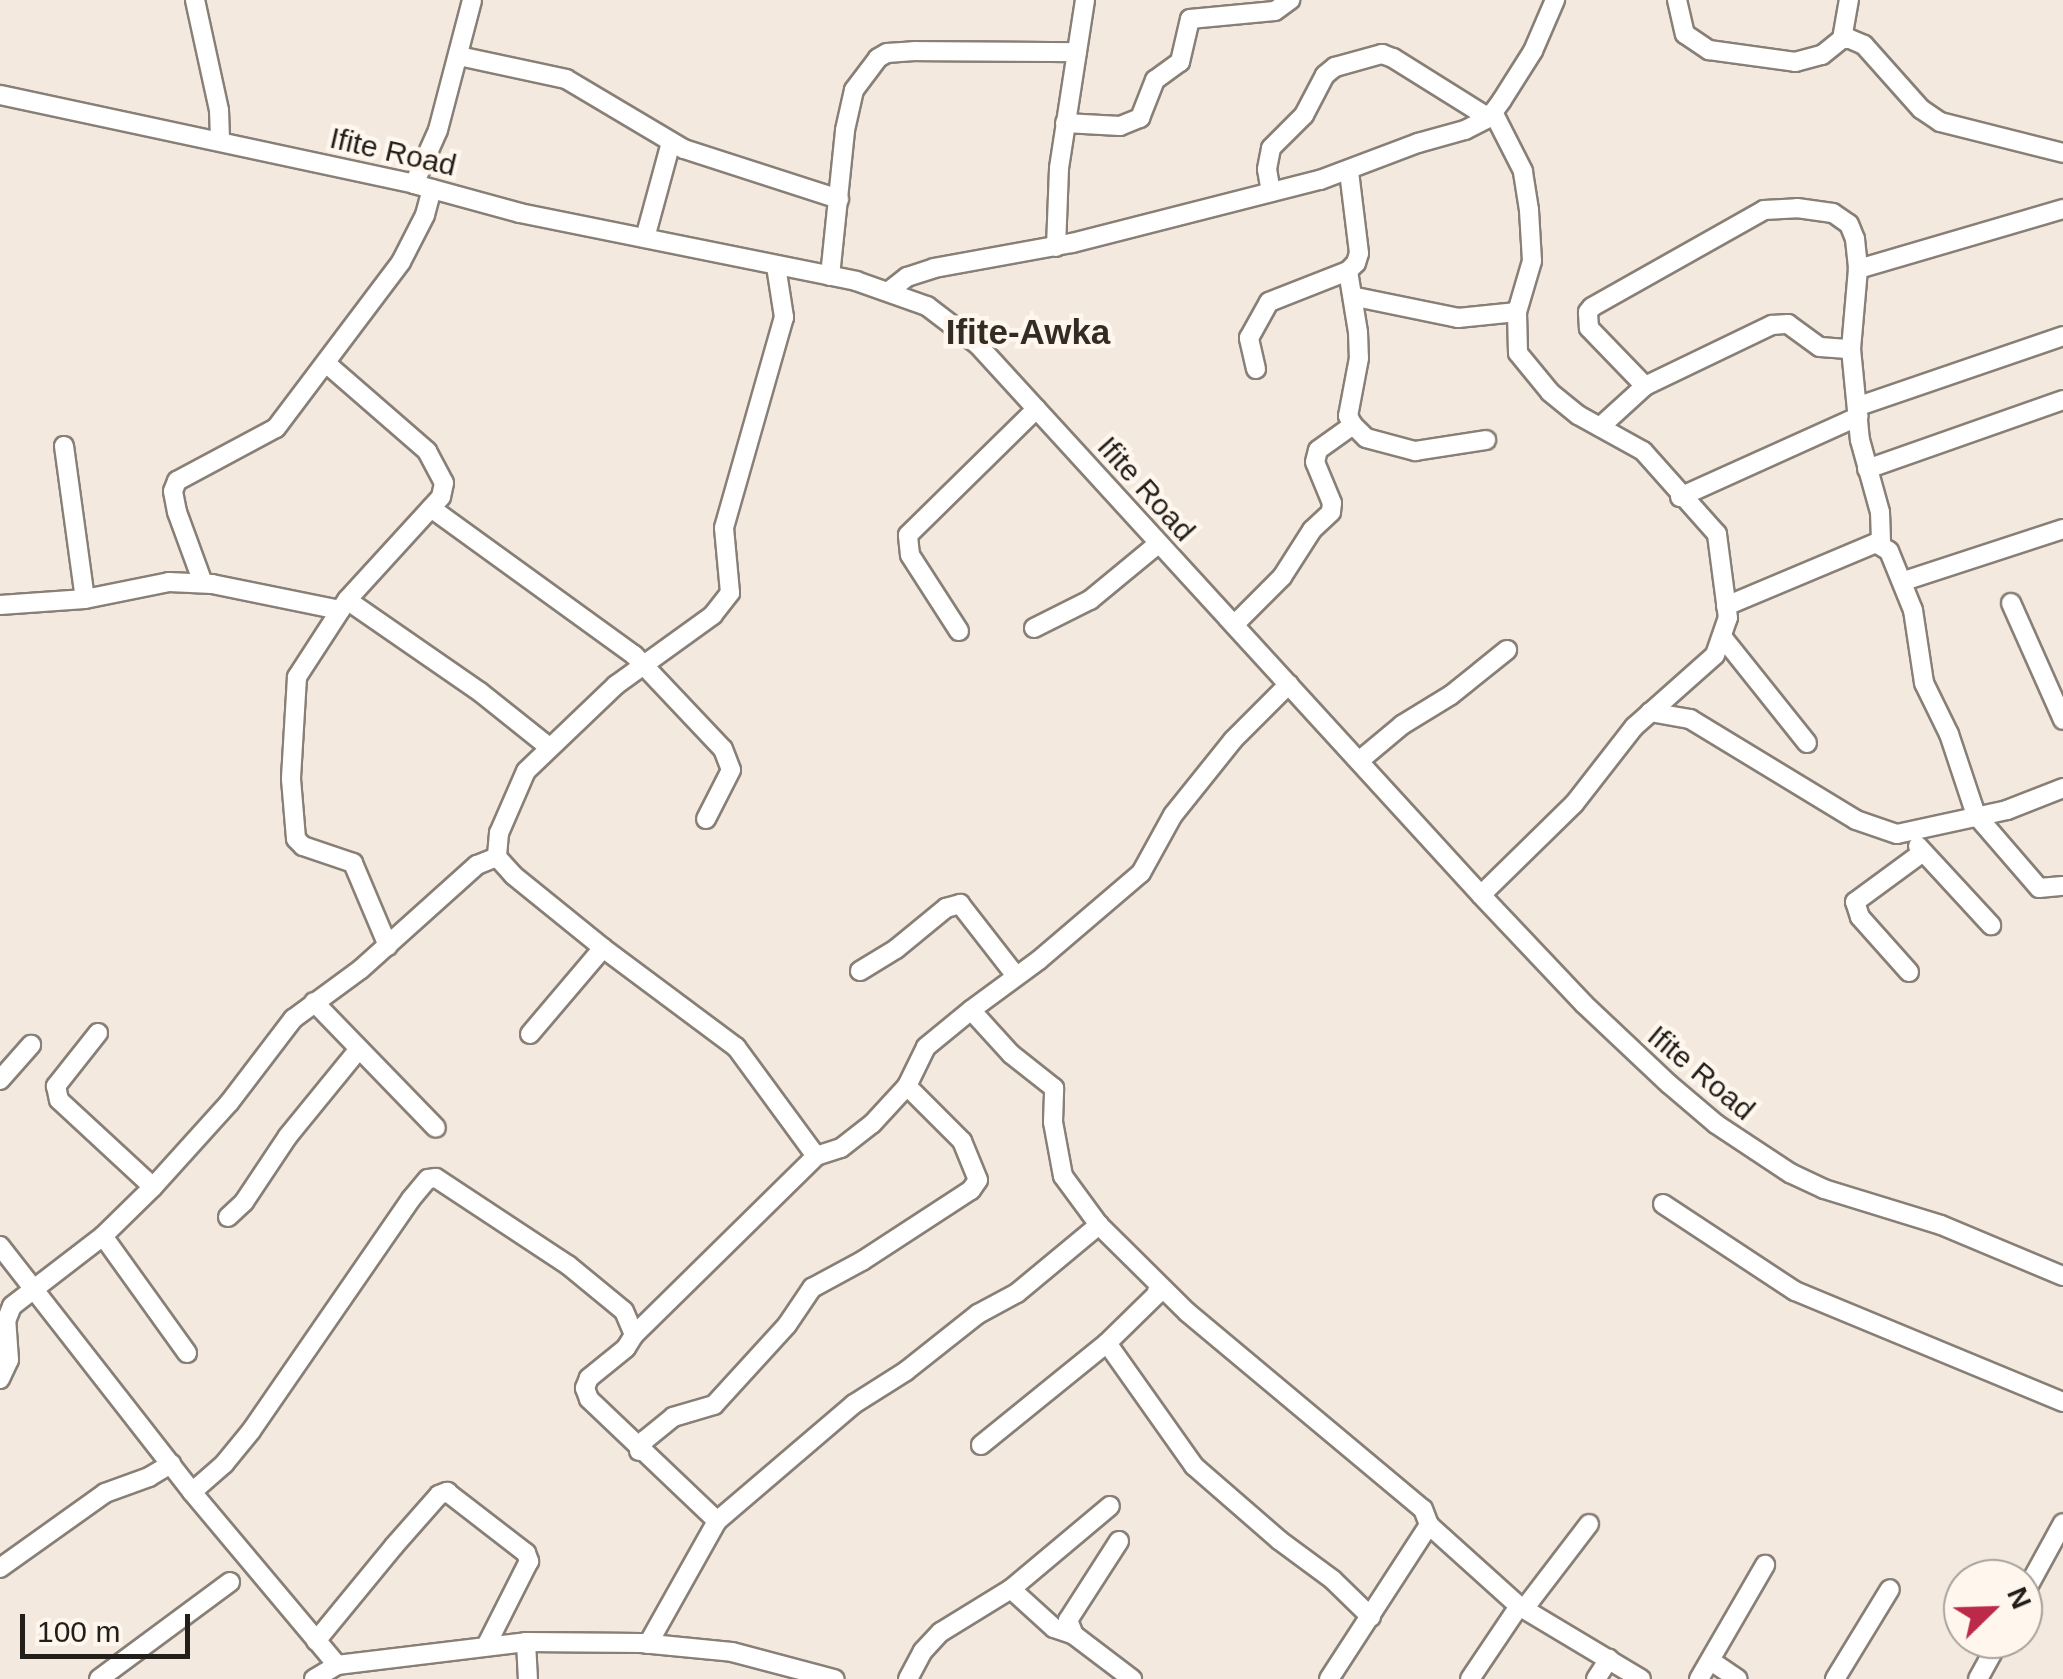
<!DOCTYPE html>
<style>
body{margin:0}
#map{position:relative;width:2063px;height:1679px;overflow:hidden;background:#f3e9de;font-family:Helvetica,sans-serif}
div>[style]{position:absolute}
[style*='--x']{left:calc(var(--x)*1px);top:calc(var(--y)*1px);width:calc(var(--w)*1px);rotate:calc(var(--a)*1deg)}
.roads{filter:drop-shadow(2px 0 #887f76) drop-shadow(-2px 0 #887f76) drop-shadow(0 2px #887f76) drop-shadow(0 -2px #887f76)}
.minor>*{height:18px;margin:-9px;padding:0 9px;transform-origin:9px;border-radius:9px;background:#fff}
span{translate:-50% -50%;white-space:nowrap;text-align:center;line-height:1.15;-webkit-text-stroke:9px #fff7ee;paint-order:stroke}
.street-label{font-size:30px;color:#221f1b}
.quarter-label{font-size:35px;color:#332c24;font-weight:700}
.north{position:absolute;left:1943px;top:1559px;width:100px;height:100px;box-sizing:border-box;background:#fff7ee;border:2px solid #a7a19a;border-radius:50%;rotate:67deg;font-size:28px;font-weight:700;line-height:40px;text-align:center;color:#221f1b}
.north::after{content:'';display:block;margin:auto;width:35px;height:45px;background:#bb2a49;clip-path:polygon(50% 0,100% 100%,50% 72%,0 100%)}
.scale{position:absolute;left:20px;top:1614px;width:170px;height:45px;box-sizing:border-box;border:5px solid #221f1b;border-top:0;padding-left:12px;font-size:30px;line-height:35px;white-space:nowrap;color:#221f1b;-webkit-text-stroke:8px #fff7ee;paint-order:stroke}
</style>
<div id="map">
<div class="roads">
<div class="minor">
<i style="--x:195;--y:0;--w:113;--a:77.7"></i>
<i style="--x:219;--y:110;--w:31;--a:88"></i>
<i style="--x:1677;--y:0;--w:35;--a:77"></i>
<i style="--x:1685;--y:34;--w:29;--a:34"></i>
<i style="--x:1709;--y:50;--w:87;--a:7.9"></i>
<i style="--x:1795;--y:62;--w:28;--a:-15"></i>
<i style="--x:1822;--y:55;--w:26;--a:-39"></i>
<i style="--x:1842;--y:39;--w:8;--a:0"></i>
<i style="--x:1850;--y:39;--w:15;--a:23"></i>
<i style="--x:1864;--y:45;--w:86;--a:48.3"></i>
<i style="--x:1921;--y:109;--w:23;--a:34"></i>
<i style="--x:1940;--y:122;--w:127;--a:14.1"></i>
<i style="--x:1842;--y:39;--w:40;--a:-80"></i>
<i style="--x:459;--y:56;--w:109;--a:12.1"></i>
<i style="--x:566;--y:79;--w:137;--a:30.7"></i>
<i style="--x:684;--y:149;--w:163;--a:17.9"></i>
<i style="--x:0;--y:95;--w:423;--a:12.1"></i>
<i style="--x:414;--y:184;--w:110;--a:15.3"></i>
<i style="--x:520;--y:213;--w:343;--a:11.4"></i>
<i style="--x:856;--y:281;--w:75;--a:19.4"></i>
<i style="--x:927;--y:306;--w:64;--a:37.4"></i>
<i style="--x:978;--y:345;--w:745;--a:47.56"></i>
<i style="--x:1481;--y:895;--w:150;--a:46.6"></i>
<i style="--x:1584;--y:1004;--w:117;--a:43.3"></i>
<i style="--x:1669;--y:1084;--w:62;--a:40.4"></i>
<i style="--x:1716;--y:1124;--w:89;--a:33.5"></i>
<i style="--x:1790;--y:1173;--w:38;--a:25"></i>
<i style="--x:1824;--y:1189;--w:122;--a:17.1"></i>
<i style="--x:1941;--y:1225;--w:132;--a:22.7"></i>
<i style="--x:1065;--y:123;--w:55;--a:3.1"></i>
<i style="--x:1120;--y:126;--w:22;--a:-22"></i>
<i style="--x:1140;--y:118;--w:41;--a:-68.5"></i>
<i style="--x:1155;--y:80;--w:31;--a:-36"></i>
<i style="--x:1180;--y:62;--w:44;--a:-76.9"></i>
<i style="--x:1190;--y:19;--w:85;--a:-5.4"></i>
<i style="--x:1275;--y:11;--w:19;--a:-36"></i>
<i style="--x:414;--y:184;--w:59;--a:-66"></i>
<i style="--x:438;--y:130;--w:134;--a:-75.3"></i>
<i style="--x:1271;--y:192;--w:23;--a:-100"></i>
<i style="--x:1267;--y:169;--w:21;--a:-79"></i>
<i style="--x:1271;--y:148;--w:47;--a:-45"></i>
<i style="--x:1304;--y:115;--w:45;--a:-62.3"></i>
<i style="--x:1325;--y:75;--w:13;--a:-39"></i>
<i style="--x:1335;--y:67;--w:49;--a:-15.5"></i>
<i style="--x:1382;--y:54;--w:12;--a:20"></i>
<i style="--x:1393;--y:58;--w:113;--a:32"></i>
<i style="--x:645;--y:238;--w:99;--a:-74.8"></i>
<i style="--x:1056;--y:247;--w:79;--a:-87.8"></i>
<i style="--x:1059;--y:168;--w:170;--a:-81.2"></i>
<i style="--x:776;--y:266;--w:52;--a:81.1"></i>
<i style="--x:784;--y:317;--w:219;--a:105.9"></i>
<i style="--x:724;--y:528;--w:65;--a:84.7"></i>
<i style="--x:730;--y:593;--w:28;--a:128"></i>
<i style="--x:713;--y:615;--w:120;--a:144.2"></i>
<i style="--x:616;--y:685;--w:124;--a:136.3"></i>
<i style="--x:526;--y:771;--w:68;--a:113.5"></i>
<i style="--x:499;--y:833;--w:24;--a:95"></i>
<i style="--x:497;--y:857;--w:24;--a:48"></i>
<i style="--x:513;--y:875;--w:116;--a:39"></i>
<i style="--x:603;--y:948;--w:166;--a:36.7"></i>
<i style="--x:736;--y:1047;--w:135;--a:53.7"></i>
<i style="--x:816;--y:1156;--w:26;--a:-18"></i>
<i style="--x:841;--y:1148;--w:39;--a:-38"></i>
<i style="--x:872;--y:1124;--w:52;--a:-47.4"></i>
<i style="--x:907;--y:1086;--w:43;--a:-64"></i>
<i style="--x:926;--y:1047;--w:58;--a:-39.4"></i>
<i style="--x:1858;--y:269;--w:214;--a:-16.3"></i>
<i style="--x:1348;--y:271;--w:62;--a:80.7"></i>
<i style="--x:1358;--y:332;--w:26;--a:88"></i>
<i style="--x:1359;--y:358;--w:59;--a:100.7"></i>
<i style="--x:1348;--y:416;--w:10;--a:61"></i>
<i style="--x:1353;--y:425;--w:18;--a:45"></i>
<i style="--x:1366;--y:438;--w:51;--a:14.9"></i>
<i style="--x:1415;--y:451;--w:72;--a:-8.8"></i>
<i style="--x:830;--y:276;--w:147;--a:-84.1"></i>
<i style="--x:845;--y:130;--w:41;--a:-77.3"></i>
<i style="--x:854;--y:90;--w:40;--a:-53"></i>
<i style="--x:878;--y:58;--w:10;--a:-29"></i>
<i style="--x:887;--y:53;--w:27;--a:-4"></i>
<i style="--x:914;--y:51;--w:163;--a:0.4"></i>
<i style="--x:889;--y:291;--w:23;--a:-38"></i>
<i style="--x:907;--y:277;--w:28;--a:-18"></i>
<i style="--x:934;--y:268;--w:140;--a:-10.3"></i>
<i style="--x:1072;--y:243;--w:256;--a:-14.3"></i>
<i style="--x:1320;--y:180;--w:105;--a:-20.7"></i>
<i style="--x:1418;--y:143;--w:49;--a:-15.5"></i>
<i style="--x:1465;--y:130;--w:27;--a:-27"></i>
<i style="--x:1489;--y:118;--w:22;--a:-54"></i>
<i style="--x:1502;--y:100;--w:58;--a:-57.7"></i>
<i style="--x:1533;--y:51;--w:56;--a:-66.7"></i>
<i style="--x:1356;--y:297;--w:104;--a:11.6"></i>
<i style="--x:1458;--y:318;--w:59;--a:-5.8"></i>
<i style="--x:327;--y:364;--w:133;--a:41"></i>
<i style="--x:427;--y:451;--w:36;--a:62"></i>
<i style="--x:444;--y:483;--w:14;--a:102"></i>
<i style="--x:441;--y:497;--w:139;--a:132.4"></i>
<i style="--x:347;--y:600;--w:92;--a:123"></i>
<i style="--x:297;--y:677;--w:102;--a:93.4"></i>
<i style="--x:291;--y:779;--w:60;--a:85.2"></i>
<i style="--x:296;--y:839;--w:10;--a:45"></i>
<i style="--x:303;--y:846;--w:53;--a:18.8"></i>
<i style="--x:353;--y:863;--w:90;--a:67.1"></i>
<i style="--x:1256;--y:369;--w:32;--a:-103"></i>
<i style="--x:1249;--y:338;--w:41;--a:-60.9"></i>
<i style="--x:1269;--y:302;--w:85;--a:-21.4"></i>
<i style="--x:1348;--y:271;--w:11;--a:-45"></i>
<i style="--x:1356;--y:263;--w:10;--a:-73"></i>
<i style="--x:1359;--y:253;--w:83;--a:-97"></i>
<i style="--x:1645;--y:386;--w:81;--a:-134"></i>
<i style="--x:1589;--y:328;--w:16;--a:-94"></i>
<i style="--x:1588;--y:312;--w:6;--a:-51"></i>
<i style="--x:1592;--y:307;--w:197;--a:-29.4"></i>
<i style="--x:1764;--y:210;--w:33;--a:-3"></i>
<i style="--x:1797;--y:208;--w:36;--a:8"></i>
<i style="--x:1833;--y:213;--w:19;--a:35"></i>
<i style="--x:1849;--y:224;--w:16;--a:68"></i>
<i style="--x:1855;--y:239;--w:30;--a:84"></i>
<i style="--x:1858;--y:269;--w:80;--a:95"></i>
<i style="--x:1851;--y:349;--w:91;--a:84.4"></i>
<i style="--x:1860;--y:440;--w:75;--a:74.5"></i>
<i style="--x:1880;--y:512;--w:33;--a:88"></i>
<i style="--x:1859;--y:406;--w:216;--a:-18.9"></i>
<i style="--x:1600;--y:427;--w:61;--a:-42.3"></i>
<i style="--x:1645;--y:386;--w:141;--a:-25.7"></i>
<i style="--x:1772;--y:325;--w:16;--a:-4"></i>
<i style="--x:1788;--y:324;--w:39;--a:36"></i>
<i style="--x:1820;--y:347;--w:31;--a:4"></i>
<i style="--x:64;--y:446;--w:154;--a:82.2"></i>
<i style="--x:1867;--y:469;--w:208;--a:-19.4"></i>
<i style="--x:1680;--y:497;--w:196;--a:-24.3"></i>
<i style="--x:431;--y:508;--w:251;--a:35.9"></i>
<i style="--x:634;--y:655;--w:129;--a:46.6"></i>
<i style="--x:723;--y:749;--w:22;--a:69"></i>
<i style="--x:731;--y:770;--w:55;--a:117"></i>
<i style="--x:1904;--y:581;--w:167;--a:-18.1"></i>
<i style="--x:203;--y:583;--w:76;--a:-110.1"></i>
<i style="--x:177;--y:512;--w:21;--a:-101"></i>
<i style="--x:173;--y:491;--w:11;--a:-68"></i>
<i style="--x:177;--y:481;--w:112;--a:-28.2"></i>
<i style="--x:276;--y:428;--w:208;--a:-53"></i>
<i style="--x:401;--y:262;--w:53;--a:-62.9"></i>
<i style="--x:425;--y:215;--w:27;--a:-75"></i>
<i style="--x:347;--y:600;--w:162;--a:34.7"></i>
<i style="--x:480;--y:692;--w:88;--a:38.6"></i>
<i style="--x:2011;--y:603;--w:128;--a:66"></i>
<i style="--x:0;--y:605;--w:85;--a:-4"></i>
<i style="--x:85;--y:599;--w:86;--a:-11.4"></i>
<i style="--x:169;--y:582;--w:43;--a:2.7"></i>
<i style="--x:212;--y:584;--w:131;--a:11.5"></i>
<i style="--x:1726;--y:606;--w:163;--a:-22.8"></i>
<i style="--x:1876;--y:543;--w:15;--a:32"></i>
<i style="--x:1889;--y:551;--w:64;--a:67.9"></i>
<i style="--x:1913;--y:610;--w:74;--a:81.4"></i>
<i style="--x:1924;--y:683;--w:57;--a:63.9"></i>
<i style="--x:1949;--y:734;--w:85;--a:71.6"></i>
<i style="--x:1976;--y:815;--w:96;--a:49.2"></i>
<i style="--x:2039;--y:888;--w:24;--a:-5"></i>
<i style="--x:1234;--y:625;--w:68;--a:-45"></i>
<i style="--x:1282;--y:577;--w:56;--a:-57.4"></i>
<i style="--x:1312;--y:530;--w:26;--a:-43"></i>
<i style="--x:1331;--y:512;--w:9;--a:-84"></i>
<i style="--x:1332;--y:503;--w:44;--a:-112.5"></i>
<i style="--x:1315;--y:462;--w:12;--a:-76"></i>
<i style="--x:1318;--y:450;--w:43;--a:-35.5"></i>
<i style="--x:1034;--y:628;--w:63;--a:-26.6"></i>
<i style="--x:1090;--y:600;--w:88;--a:-39.5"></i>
<i style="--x:959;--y:631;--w:90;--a:-122.8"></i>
<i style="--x:910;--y:555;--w:20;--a:-96"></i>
<i style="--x:908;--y:535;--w:180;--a:-44.5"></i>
<i style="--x:1724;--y:639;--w:133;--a:51.4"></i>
<i style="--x:1650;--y:712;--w:41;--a:9.9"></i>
<i style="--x:1690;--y:719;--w:194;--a:31.3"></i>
<i style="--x:1856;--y:820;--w:43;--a:18.9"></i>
<i style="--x:1897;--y:834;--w:113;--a:-12.3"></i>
<i style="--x:2007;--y:810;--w:60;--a:-21.4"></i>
<i style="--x:1359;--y:761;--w:56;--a:-39.9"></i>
<i style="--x:1402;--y:725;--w:57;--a:-31.5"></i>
<i style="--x:1451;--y:695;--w:72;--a:-38.8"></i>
<i style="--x:1918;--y:846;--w:108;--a:47.3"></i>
<i style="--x:1481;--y:895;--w:130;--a:-44.4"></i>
<i style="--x:1574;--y:804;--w:98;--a:-52.1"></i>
<i style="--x:1634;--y:727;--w:108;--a:-41.6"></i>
<i style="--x:1715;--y:655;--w:39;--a:-71"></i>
<i style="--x:1728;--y:618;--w:85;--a:-97.5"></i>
<i style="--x:1717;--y:534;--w:111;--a:-131.7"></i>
<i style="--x:1643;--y:451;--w:74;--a:-151"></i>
<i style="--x:1578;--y:415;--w:36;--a:-141"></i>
<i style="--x:1550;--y:392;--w:50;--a:-129.4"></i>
<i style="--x:1518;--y:353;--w:41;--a:-91.4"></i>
<i style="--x:1517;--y:312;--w:53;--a:-73.6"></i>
<i style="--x:1532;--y:261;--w:51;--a:-93.4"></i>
<i style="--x:1529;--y:210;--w:39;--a:-99"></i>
<i style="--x:1523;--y:171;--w:66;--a:-117"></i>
<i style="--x:860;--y:971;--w:42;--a:-31.4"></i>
<i style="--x:896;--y:949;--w:65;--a:-39.4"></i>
<i style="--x:946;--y:908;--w:15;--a:-16"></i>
<i style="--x:960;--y:904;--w:91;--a:52.1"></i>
<i style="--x:1909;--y:972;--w:74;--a:-131.7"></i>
<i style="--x:1860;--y:917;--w:16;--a:-108"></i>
<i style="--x:1855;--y:902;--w:84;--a:-36.3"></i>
<i style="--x:314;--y:1002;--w:175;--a:45.9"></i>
<i style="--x:98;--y:1033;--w:68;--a:128.4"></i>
<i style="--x:56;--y:1086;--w:14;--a:78"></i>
<i style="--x:59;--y:1100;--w:128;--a:42.8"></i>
<i style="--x:530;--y:1034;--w:113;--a:-49.7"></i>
<i style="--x:0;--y:1080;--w:47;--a:-48.5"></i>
<i style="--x:1663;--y:1204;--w:158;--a:33.4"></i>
<i style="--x:1795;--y:1291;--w:290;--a:22.5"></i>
<i style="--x:228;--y:1217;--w:22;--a:-43"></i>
<i style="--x:244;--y:1202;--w:79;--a:-56.3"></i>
<i style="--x:288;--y:1136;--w:112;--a:-50.8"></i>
<i style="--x:1099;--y:1225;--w:61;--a:-126.3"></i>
<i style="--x:1063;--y:1176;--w:55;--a:-100.5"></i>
<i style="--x:1053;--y:1122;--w:34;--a:-88"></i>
<i style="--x:1054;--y:1088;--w:55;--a:-141.7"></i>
<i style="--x:1011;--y:1054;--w:59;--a:-132.3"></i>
<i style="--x:971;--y:1010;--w:84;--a:-36.3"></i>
<i style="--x:1039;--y:960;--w:134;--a:-40.5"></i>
<i style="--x:1141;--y:873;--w:66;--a:-61.1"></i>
<i style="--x:1173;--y:815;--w:96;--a:-51.3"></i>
<i style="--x:1233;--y:740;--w:79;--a:-45"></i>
<i style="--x:103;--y:1236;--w:144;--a:54.3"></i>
<i style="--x:0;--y:1246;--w:312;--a:52"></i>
<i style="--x:192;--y:1492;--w:226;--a:50"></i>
<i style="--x:634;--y:1335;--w:255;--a:-44.5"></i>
<i style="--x:1107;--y:1343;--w:151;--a:54.7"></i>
<i style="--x:1194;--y:1466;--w:113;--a:41"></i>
<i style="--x:1279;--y:1540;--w:67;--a:36.5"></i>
<i style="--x:1333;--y:1580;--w:53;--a:44.2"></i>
<i style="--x:0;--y:1379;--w:21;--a:-65"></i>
<i style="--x:9;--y:1360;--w:39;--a:-94"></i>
<i style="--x:6;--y:1321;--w:16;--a:-68"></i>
<i style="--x:12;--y:1306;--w:115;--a:-37.6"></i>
<i style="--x:103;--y:1236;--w:70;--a:-44.4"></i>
<i style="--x:153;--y:1187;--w:113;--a:-47.9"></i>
<i style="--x:229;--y:1103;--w:106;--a:-52.7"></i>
<i style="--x:293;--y:1019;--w:84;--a:-36.3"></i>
<i style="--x:361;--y:969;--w:156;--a:-41.9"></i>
<i style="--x:477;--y:865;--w:22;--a:-22"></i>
<i style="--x:981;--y:1445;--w:162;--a:-39"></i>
<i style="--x:1107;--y:1343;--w:69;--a:-44.4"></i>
<i style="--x:1156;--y:1295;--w:10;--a:-73"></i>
<i style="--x:639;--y:1451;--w:13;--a:-61"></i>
<i style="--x:645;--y:1440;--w:36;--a:-39"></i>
<i style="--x:673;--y:1417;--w:43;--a:-16.3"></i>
<i style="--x:714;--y:1405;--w:108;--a:-47.6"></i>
<i style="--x:787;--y:1325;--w:45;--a:-56"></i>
<i style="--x:812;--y:1288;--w:57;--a:-28.4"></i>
<i style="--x:862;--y:1261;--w:130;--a:-33.1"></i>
<i style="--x:971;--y:1190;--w:12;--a:-55"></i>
<i style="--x:978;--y:1180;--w:42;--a:-112.3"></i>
<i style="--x:962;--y:1141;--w:78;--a:-135"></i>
<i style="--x:192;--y:1492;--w:43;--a:-41.2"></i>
<i style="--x:224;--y:1464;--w:43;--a:-50.7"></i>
<i style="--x:251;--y:1431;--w:282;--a:-55.4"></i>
<i style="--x:411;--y:1199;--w:26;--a:-50"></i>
<i style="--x:428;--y:1179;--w:8;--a:-7"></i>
<i style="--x:436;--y:1178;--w:158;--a:33.4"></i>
<i style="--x:568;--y:1265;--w:72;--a:39.4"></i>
<i style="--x:624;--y:1311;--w:26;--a:67"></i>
<i style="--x:634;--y:1335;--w:15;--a:122"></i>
<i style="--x:626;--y:1348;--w:48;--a:141"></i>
<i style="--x:589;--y:1378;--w:11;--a:112"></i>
<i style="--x:585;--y:1388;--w:12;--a:70"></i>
<i style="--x:589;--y:1399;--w:177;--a:43.6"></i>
<i style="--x:1119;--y:1541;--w:94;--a:122.8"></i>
<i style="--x:1068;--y:1620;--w:16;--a:68"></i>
<i style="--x:1074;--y:1635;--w:73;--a:37.2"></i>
<i style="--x:0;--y:1568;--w:129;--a:-35.5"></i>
<i style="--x:105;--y:1493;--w:47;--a:-20"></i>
<i style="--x:149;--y:1477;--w:26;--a:-31"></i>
<i style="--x:1011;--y:1589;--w:58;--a:42.2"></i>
<i style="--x:1054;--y:1628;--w:21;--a:19"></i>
<i style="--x:2023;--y:1596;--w:83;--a:-61.3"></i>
<i style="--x:1524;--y:1609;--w:107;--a:-52.6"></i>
<i style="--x:316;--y:1641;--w:123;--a:-50.6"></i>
<i style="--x:394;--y:1546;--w:68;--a:-48.6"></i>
<i style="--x:439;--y:1495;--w:9;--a:-21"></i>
<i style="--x:447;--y:1492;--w:100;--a:37.7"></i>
<i style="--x:526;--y:1553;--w:9;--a:69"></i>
<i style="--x:529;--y:1561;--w:95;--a:116.8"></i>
<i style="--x:526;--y:1642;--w:37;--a:87"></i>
<i style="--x:648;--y:1644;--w:141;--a:-60.7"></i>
<i style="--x:717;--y:1521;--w:180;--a:-40.5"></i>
<i style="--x:854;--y:1404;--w:62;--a:-32.4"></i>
<i style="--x:906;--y:1371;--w:92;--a:-38.4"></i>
<i style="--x:978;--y:1314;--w:44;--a:-28.3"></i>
<i style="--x:1017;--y:1293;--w:107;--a:-39.7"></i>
<i style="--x:1099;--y:1225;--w:124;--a:44.7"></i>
<i style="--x:1187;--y:1312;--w:307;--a:39.9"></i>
<i style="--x:1423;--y:1509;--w:17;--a:69"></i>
<i style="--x:1429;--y:1525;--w:121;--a:42"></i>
<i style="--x:1519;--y:1606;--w:142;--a:30.9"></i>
<i style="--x:1711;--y:1661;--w:32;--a:34"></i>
<i style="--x:99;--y:1679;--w:163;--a:-36.5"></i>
<i style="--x:314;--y:1679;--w:27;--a:-31"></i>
<i style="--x:337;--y:1665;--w:190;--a:-6.9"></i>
<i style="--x:526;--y:1642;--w:115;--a:0.5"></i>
<i style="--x:641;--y:1643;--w:91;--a:5.6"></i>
<i style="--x:732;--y:1652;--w:106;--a:14.8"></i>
<i style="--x:908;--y:1679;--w:32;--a:-62"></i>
<i style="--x:923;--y:1651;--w:26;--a:-47"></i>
<i style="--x:941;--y:1632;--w:82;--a:-31.6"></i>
<i style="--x:1011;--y:1589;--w:129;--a:-40"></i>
<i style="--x:1329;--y:1679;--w:184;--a:-57"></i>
<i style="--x:1470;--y:1679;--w:88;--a:-56.1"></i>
<i style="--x:1596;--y:1679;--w:24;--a:-57"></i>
<i style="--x:1699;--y:1679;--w:132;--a:-59.9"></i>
<i style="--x:1835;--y:1679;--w:105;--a:-58.6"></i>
<i style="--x:1978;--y:1679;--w:46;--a:-61.2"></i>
</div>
</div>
<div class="street-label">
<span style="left:393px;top:152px;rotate:13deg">Ifite Road</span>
<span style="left:1146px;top:489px;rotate:48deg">Ifite Road</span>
<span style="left:1701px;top:1073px;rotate:40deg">Ifite Road</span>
</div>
<div class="quarter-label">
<span style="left:1028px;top:332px">Ifite-Awka</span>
</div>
<div class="north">N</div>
<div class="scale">100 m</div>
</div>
